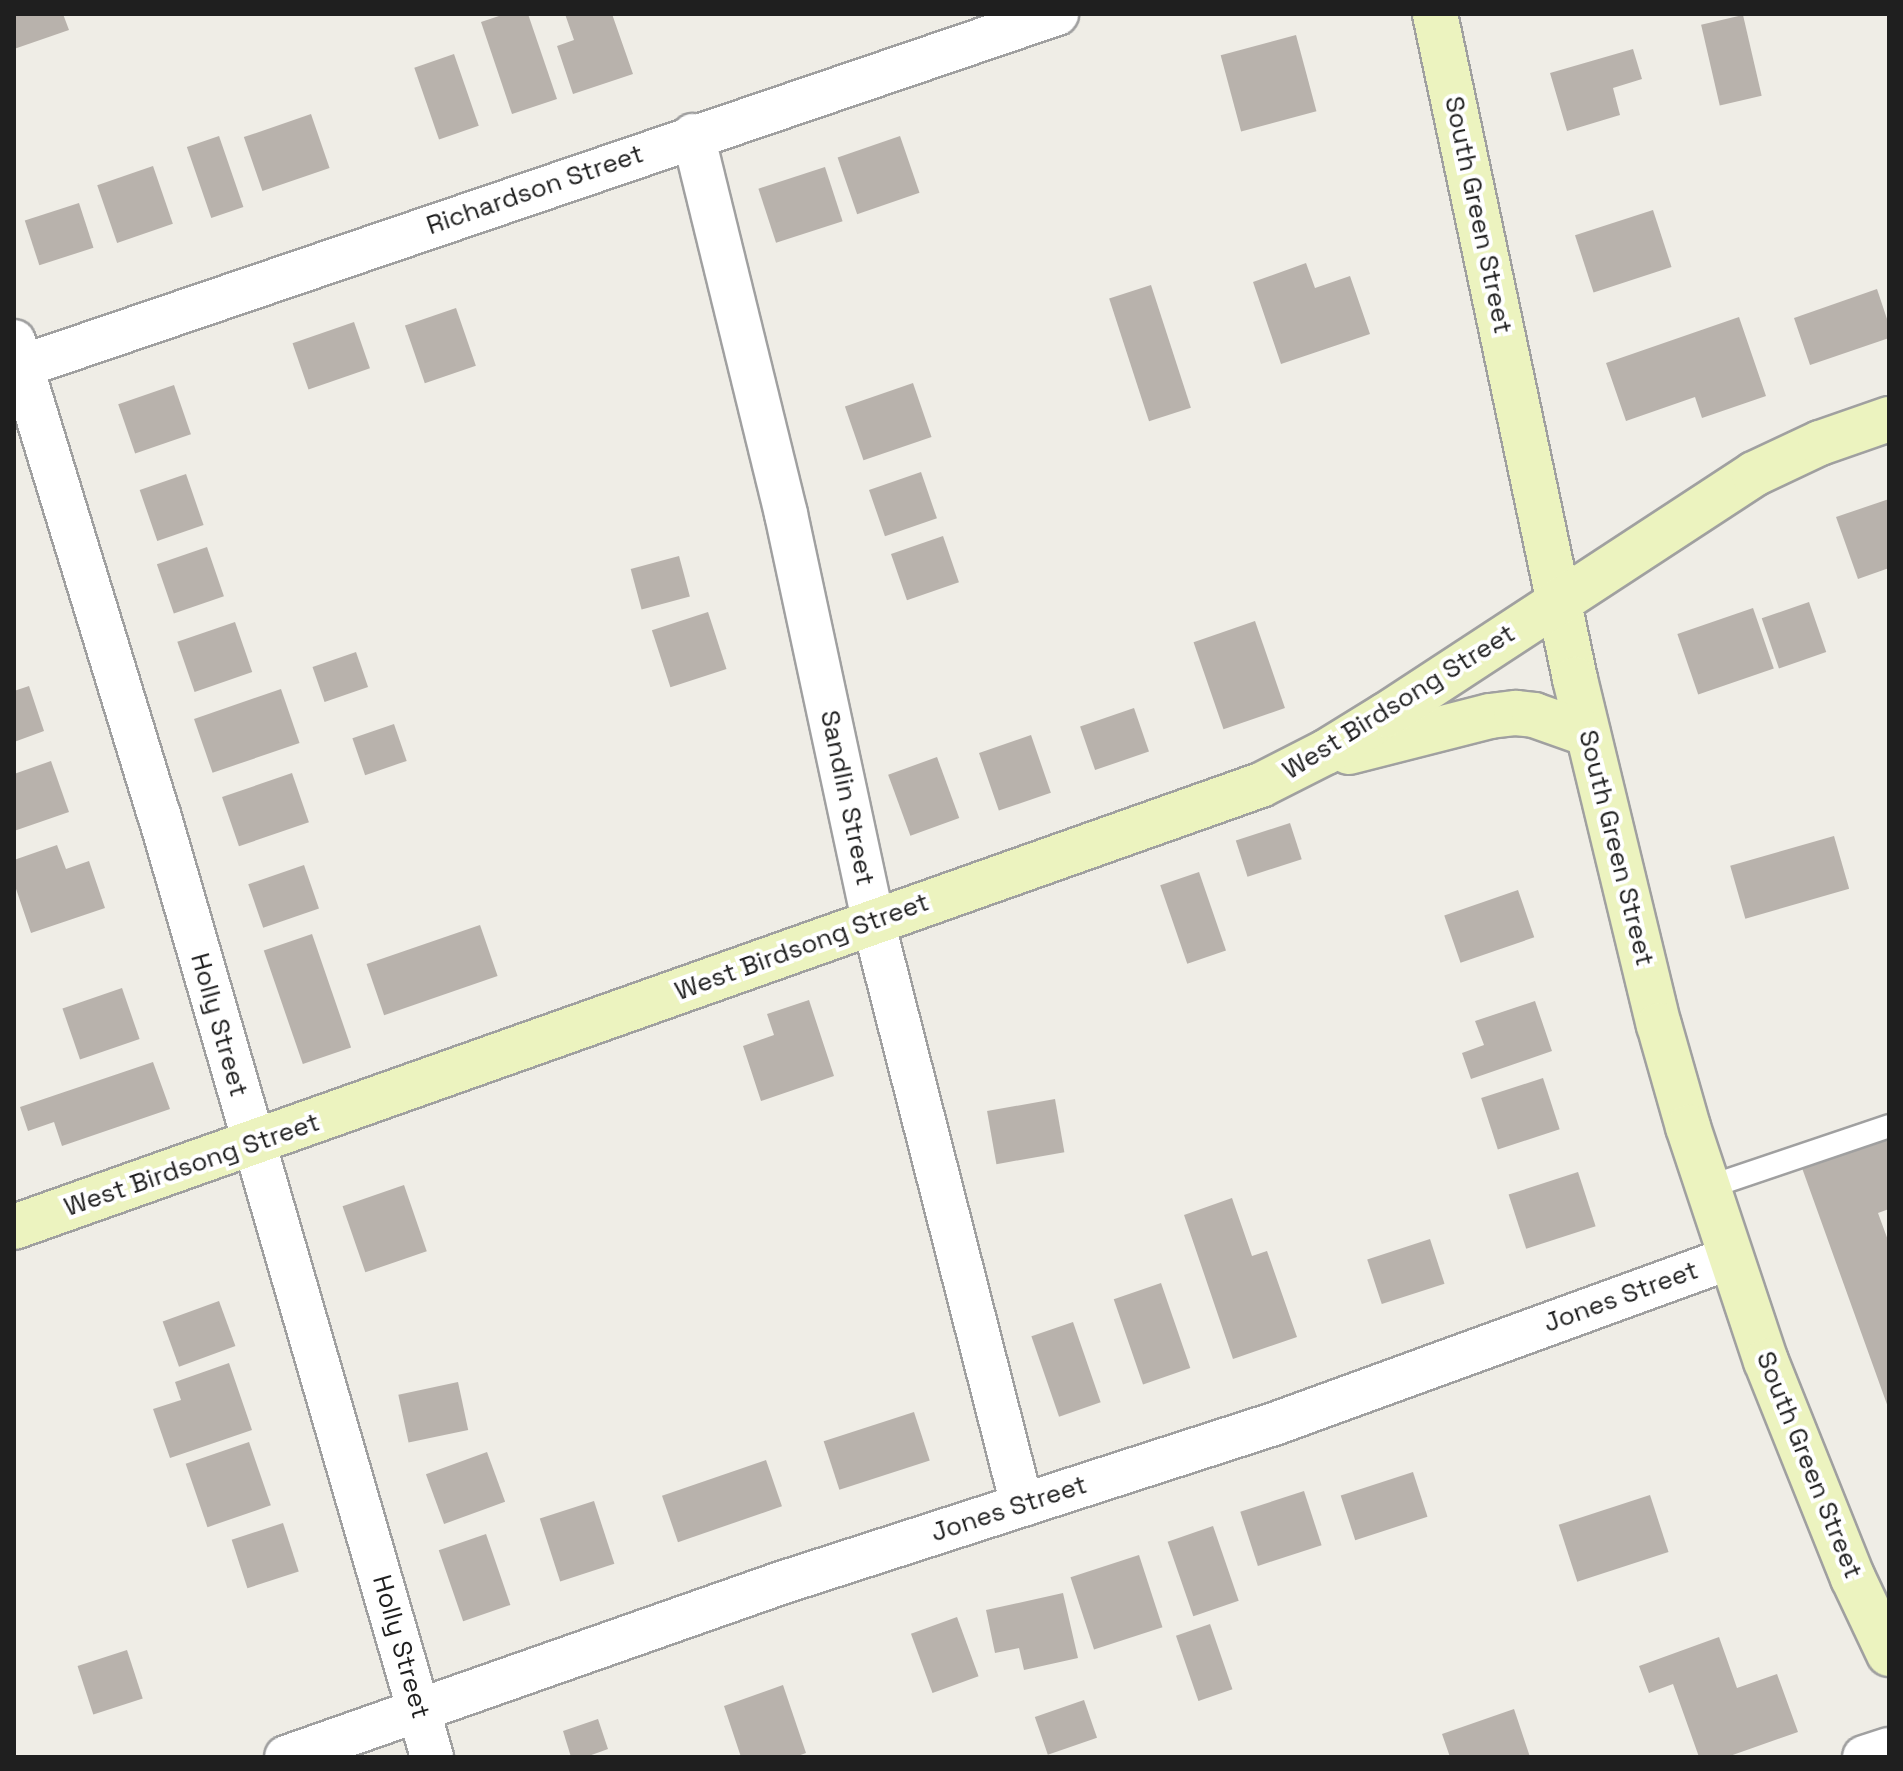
<!DOCTYPE html>
<style>
body{margin:0}
#map{position:relative;width:1903px;height:1771px;overflow:hidden;background:#efede6;font-family:"Space Grotesk",sans-serif}
div>[style]{position:absolute}
[style*='--x']{left:calc(var(--x)*1px);top:calc(var(--y)*1px);width:calc(var(--w)*1px);rotate:calc(var(--a)*1deg)}
.building>*{inset:0;background:#b8b2ac;transform-origin:0 0}
.roads{filter:drop-shadow(2px 0 #a0a0a0) drop-shadow(-2px 0 #a0a0a0) drop-shadow(0 2px #a0a0a0) drop-shadow(0 -2px #a0a0a0)}
.lane>*{height:22px;margin:-11px;padding:0 11px;transform-origin:11px;border-radius:11px;background:#fff}
.street>*{height:42px;margin:-21px;padding:0 21px;transform-origin:21px;border-radius:21px;background:#fff}
.secondary>*{height:44px;margin:-22px;padding:0 22px;transform-origin:22px;border-radius:22px;background:#ecf3bf}
span{translate:-50% -50%;white-space:nowrap;text-align:center;line-height:1.15;-webkit-text-stroke:8px #fff;paint-order:stroke}
.street-label{font-size:26px;color:#1f1f1f}
.frame{position:absolute;inset:0;border:16px solid #1f1f1f;pointer-events:none}
</style>
<div id="map">
<div class="building">
<i style="clip-path:polygon(14px 14px,63px 14px,69px 30px,14px 49px)"></i>
<i style="clip-path:polygon(505px 14px,528px 14px,557px 99px,512px 114px,481px 22px)"></i>
<i style="clip-path:polygon(565px 14px,612px 14px,633px 74px,573px 94px,557px 46px,574px 40px)"></i>
<i style="left:1743px;top:15px;width:83px;height:43px;rotate:77deg"></i>
<i style="left:1296px;top:35px;width:79px;height:78px;rotate:75deg"></i>
<i style="clip-path:polygon(1633px 49px,1642px 79px,1613px 88px,1620px 115px,1567px 131px,1550px 73px)"></i>
<i style="left:454px;top:54px;width:76px;height:42px;rotate:71deg"></i>
<i style="left:311px;top:114px;width:57px;height:71px;rotate:71deg"></i>
<i style="left:219px;top:136px;width:75px;height:34px;rotate:71deg"></i>
<i style="left:900px;top:136px;width:60px;height:66px;rotate:71deg"></i>
<i style="left:153px;top:166px;width:61px;height:59px;rotate:71deg"></i>
<i style="left:825px;top:167px;width:57px;height:70px;rotate:72deg"></i>
<i style="left:79px;top:203px;width:47px;height:57px;rotate:72deg"></i>
<i style="left:1653px;top:210px;width:60px;height:82px;rotate:72deg"></i>
<i style="clip-path:polygon(1306px 263px,1315px 288px,1350px 276px,1370px 334px,1281px 364px,1253px 282px)"></i>
<i style="left:1151px;top:285px;width:129px;height:44px;rotate:72deg"></i>
<i style="clip-path:polygon(1877px 289px,1889px 325px,1889px 338px,1810px 365px,1794px 318px)"></i>
<i style="left:456px;top:308px;width:61px;height:54px;rotate:71deg"></i>
<i style="clip-path:polygon(1739px 317px,1766px 396px,1702px 418px,1695px 397px,1626px 421px,1606px 363px)"></i>
<i style="left:354px;top:322px;width:49px;height:65px;rotate:71deg"></i>
<i style="left:913px;top:383px;width:57px;height:72px;rotate:71deg"></i>
<i style="left:174px;top:385px;width:52px;height:59px;rotate:71deg"></i>
<i style="left:921px;top:472px;width:49px;height:55px;rotate:71deg"></i>
<i style="left:186px;top:474px;width:54px;height:49px;rotate:71deg"></i>
<i style="clip-path:polygon(1889px 499px,1889px 568px,1858px 579px,1836px 517px)"></i>
<i style="left:943px;top:536px;width:49px;height:55px;rotate:71deg"></i>
<i style="left:207px;top:547px;width:52px;height:53px;rotate:71deg"></i>
<i style="left:679px;top:556px;width:42px;height:50px;rotate:75deg"></i>
<i style="left:1809px;top:602px;width:53px;height:50px;rotate:71deg"></i>
<i style="left:1753px;top:608px;width:64px;height:80px;rotate:71deg"></i>
<i style="left:708px;top:612px;width:60px;height:59px;rotate:72deg"></i>
<i style="left:1255px;top:621px;width:92px;height:65px;rotate:71deg"></i>
<i style="left:235px;top:622px;width:53px;height:61px;rotate:71deg"></i>
<i style="left:356px;top:652px;width:37px;height:46px;rotate:71deg"></i>
<i style="clip-path:polygon(29px 686px,44px 731px,14px 742px,14px 691px)"></i>
<i style="left:281px;top:689px;width:57px;height:92px;rotate:71deg"></i>
<i style="left:1134px;top:708px;width:46px;height:57px;rotate:71deg"></i>
<i style="left:394px;top:724px;width:39px;height:44px;rotate:71deg"></i>
<i style="left:1031px;top:735px;width:61px;height:55px;rotate:71deg"></i>
<i style="left:937px;top:757px;width:65px;height:52px;rotate:70deg"></i>
<i style="clip-path:polygon(51px 761px,69px 812px,14px 831px,14px 774px)"></i>
<i style="left:292px;top:773px;width:52px;height:74px;rotate:71deg"></i>
<i style="left:1290px;top:823px;width:38px;height:57px;rotate:72deg"></i>
<i style="left:1834px;top:836px;width:55px;height:108px;rotate:74deg"></i>
<i style="clip-path:polygon(57px 845px,66px 869px,89px 861px,105px 908px,31px 933px,14px 883px,14px 860px)"></i>
<i style="left:304px;top:865px;width:46px;height:59px;rotate:71deg"></i>
<i style="left:1199px;top:872px;width:83px;height:41px;rotate:71deg"></i>
<i style="left:1518px;top:890px;width:50px;height:78px;rotate:71deg"></i>
<i style="left:480px;top:925px;width:54px;height:120px;rotate:71deg"></i>
<i style="left:312px;top:934px;width:120px;height:51px;rotate:71deg"></i>
<i style="left:122px;top:988px;width:54px;height:63px;rotate:71deg"></i>
<i style="clip-path:polygon(809px 1000px,834px 1076px,761px 1101px,743px 1046px,774px 1035px,767px 1014px)"></i>
<i style="clip-path:polygon(1535px 1001px,1552px 1051px,1471px 1079px,1462px 1053px,1484px 1045px,1475px 1021px)"></i>
<i style="clip-path:polygon(153px 1062px,170px 1109px,62px 1146px,54px 1122px,28px 1131px,20px 1107px)"></i>
<i style="left:1543px;top:1078px;width:54px;height:65px;rotate:72deg"></i>
<i style="left:1055px;top:1099px;width:54px;height:69px;rotate:80deg"></i>
<i style="clip-path:polygon(1889px 1137px,1889px 1209px,1878px 1213px,1889px 1243px,1889px 1410px,1802px 1168px)"></i>
<i style="left:1578px;top:1172px;width:57px;height:73px;rotate:72deg"></i>
<i style="left:404px;top:1185px;width:70px;height:65px;rotate:71deg"></i>
<i style="clip-path:polygon(1232px 1198px,1252px 1256px,1267px 1251px,1297px 1337px,1233px 1359px,1184px 1215px)"></i>
<i style="left:1430px;top:1239px;width:47px;height:66px;rotate:72deg"></i>
<i style="left:1161px;top:1283px;width:90px;height:50px;rotate:71deg"></i>
<i style="left:219px;top:1301px;width:48px;height:60px;rotate:70deg"></i>
<i style="left:1073px;top:1322px;width:85px;height:44px;rotate:71deg"></i>
<i style="clip-path:polygon(229px 1363px,252px 1430px,170px 1458px,153px 1409px,181px 1400px,175px 1382px)"></i>
<i style="left:458px;top:1382px;width:49px;height:61px;rotate:78deg"></i>
<i style="left:914px;top:1412px;width:51px;height:95px;rotate:72deg"></i>
<i style="left:249px;top:1442px;width:67px;height:67px;rotate:71deg"></i>
<i style="left:487px;top:1452px;width:53px;height:65px;rotate:70deg"></i>
<i style="left:766px;top:1460px;width:49px;height:110px;rotate:71deg"></i>
<i style="left:1413px;top:1472px;width:47px;height:76px;rotate:72deg"></i>
<i style="left:1304px;top:1491px;width:57px;height:67px;rotate:72deg"></i>
<i style="left:1650px;top:1495px;width:60px;height:96px;rotate:72deg"></i>
<i style="left:594px;top:1501px;width:66px;height:57px;rotate:72deg"></i>
<i style="left:283px;top:1523px;width:51px;height:54px;rotate:72deg"></i>
<i style="left:1213px;top:1526px;width:79px;height:48px;rotate:71deg"></i>
<i style="left:486px;top:1534px;width:75px;height:50px;rotate:71deg"></i>
<i style="left:1139px;top:1555px;width:76px;height:72px;rotate:72deg"></i>
<i style="clip-path:polygon(1063px 1593px,1078px 1658px,1024px 1670px,1019px 1648px,995px 1653px,986px 1610px)"></i>
<i style="left:957px;top:1617px;width:63px;height:49px;rotate:70deg"></i>
<i style="left:1210px;top:1624px;width:69px;height:36px;rotate:71deg"></i>
<i style="clip-path:polygon(1719px 1637px,1737px 1688px,1777px 1674px,1798px 1732px,1727px 1757px,1699px 1757px,1673px 1684px,1649px 1693px,1639px 1666px)"></i>
<i style="left:127px;top:1650px;width:51px;height:52px;rotate:72deg"></i>
<i style="clip-path:polygon(783px 1685px,806px 1753px,795px 1757px,741px 1757px,724px 1706px)"></i>
<i style="left:1084px;top:1700px;width:40px;height:52px;rotate:71deg"></i>
<i style="clip-path:polygon(1514px 1709px,1530px 1757px,1450px 1757px,1442px 1734px)"></i>
<i style="clip-path:polygon(598px 1719px,608px 1749px,586px 1757px,571px 1757px,563px 1731px)"></i>
</div>
<div class="roads">
<div class="lane">
<i style="--x:1709;--y:1187;--w:190;--a:-18.7"></i>
</div>
<div class="street">
<i style="--x:693;--y:135;--w:390;--a:76.2"></i>
<i style="--x:786;--y:514;--w:416;--a:77.9"></i>
<i style="--x:873;--y:921;--w:603;--a:75.69"></i>
<i style="--x:14;--y:341;--w:495;--a:73"></i>
<i style="--x:159;--y:814;--w:982;--a:73.85"></i>
<i style="--x:14;--y:369;--w:1102;--a:-18.8"></i>
<i style="--x:286;--y:1757;--w:525;--a:-19.37"></i>
<i style="--x:781;--y:1583;--w:518;--a:-17.88"></i>
<i style="--x:1274;--y:1424;--w:485;--a:-20"></i>
<i style="--x:1864;--y:1757;--w:26;--a:-18"></i>
</div>
<div class="secondary">
<i style="--x:1435;--y:14;--w:680;--a:78.11"></i>
<i style="--x:1575;--y:679;--w:356;--a:76.4"></i>
<i style="--x:1659;--y:1025;--w:106;--a:74.1"></i>
<i style="--x:1688;--y:1127;--w:247;--a:71.6"></i>
<i style="--x:1766;--y:1361;--w:234;--a:68.2"></i>
<i style="--x:1853;--y:1578;--w:84;--a:64.7"></i>
<i style="--x:1349;--y:752;--w:146;--a:-14.3"></i>
<i style="--x:1490;--y:716;--w:26;--a:-7"></i>
<i style="--x:1516;--y:713;--w:18;--a:6"></i>
<i style="--x:1534;--y:715;--w:57;--a:19.4"></i>
<i style="--x:14;--y:1227;--w:1323;--a:-19.52"></i>
<i style="--x:1261;--y:785;--w:73;--a:-26.9"></i>
<i style="--x:1326;--y:752;--w:70;--a:-31.7"></i>
<i style="--x:1386;--y:715;--w:440;--a:-33.2"></i>
<i style="--x:1754;--y:474;--w:73;--a:-25.2"></i>
<i style="--x:1820;--y:443;--w:73;--a:-19.2"></i>
</div>
</div>
<div class="street-label">
<span style="left:535px;top:190px;rotate:-19deg">Richardson Street</span>
<span style="left:1478px;top:215px;rotate:78deg">South Green Street</span>
<span style="left:1399px;top:702px;rotate:-32deg">West Birdsong Street</span>
<span style="left:847px;top:798px;rotate:78deg">Sandlin Street</span>
<span style="left:1616px;top:848px;rotate:76deg">South Green Street</span>
<span style="left:802px;top:947px;rotate:-20deg">West Birdsong Street</span>
<span style="left:219px;top:1025px;rotate:74deg">Holly Street</span>
<span style="left:192px;top:1165px;rotate:-19deg">West Birdsong Street</span>
<span style="left:1621px;top:1297px;rotate:-20deg">Jones Street</span>
<span style="left:1809px;top:1465px;rotate:68deg">South Green Street</span>
<span style="left:1009px;top:1509px;rotate:-18deg">Jones Street</span>
<span style="left:401px;top:1647px;rotate:74deg">Holly Street</span>
</div>
<div class="frame"></div>
</div>
